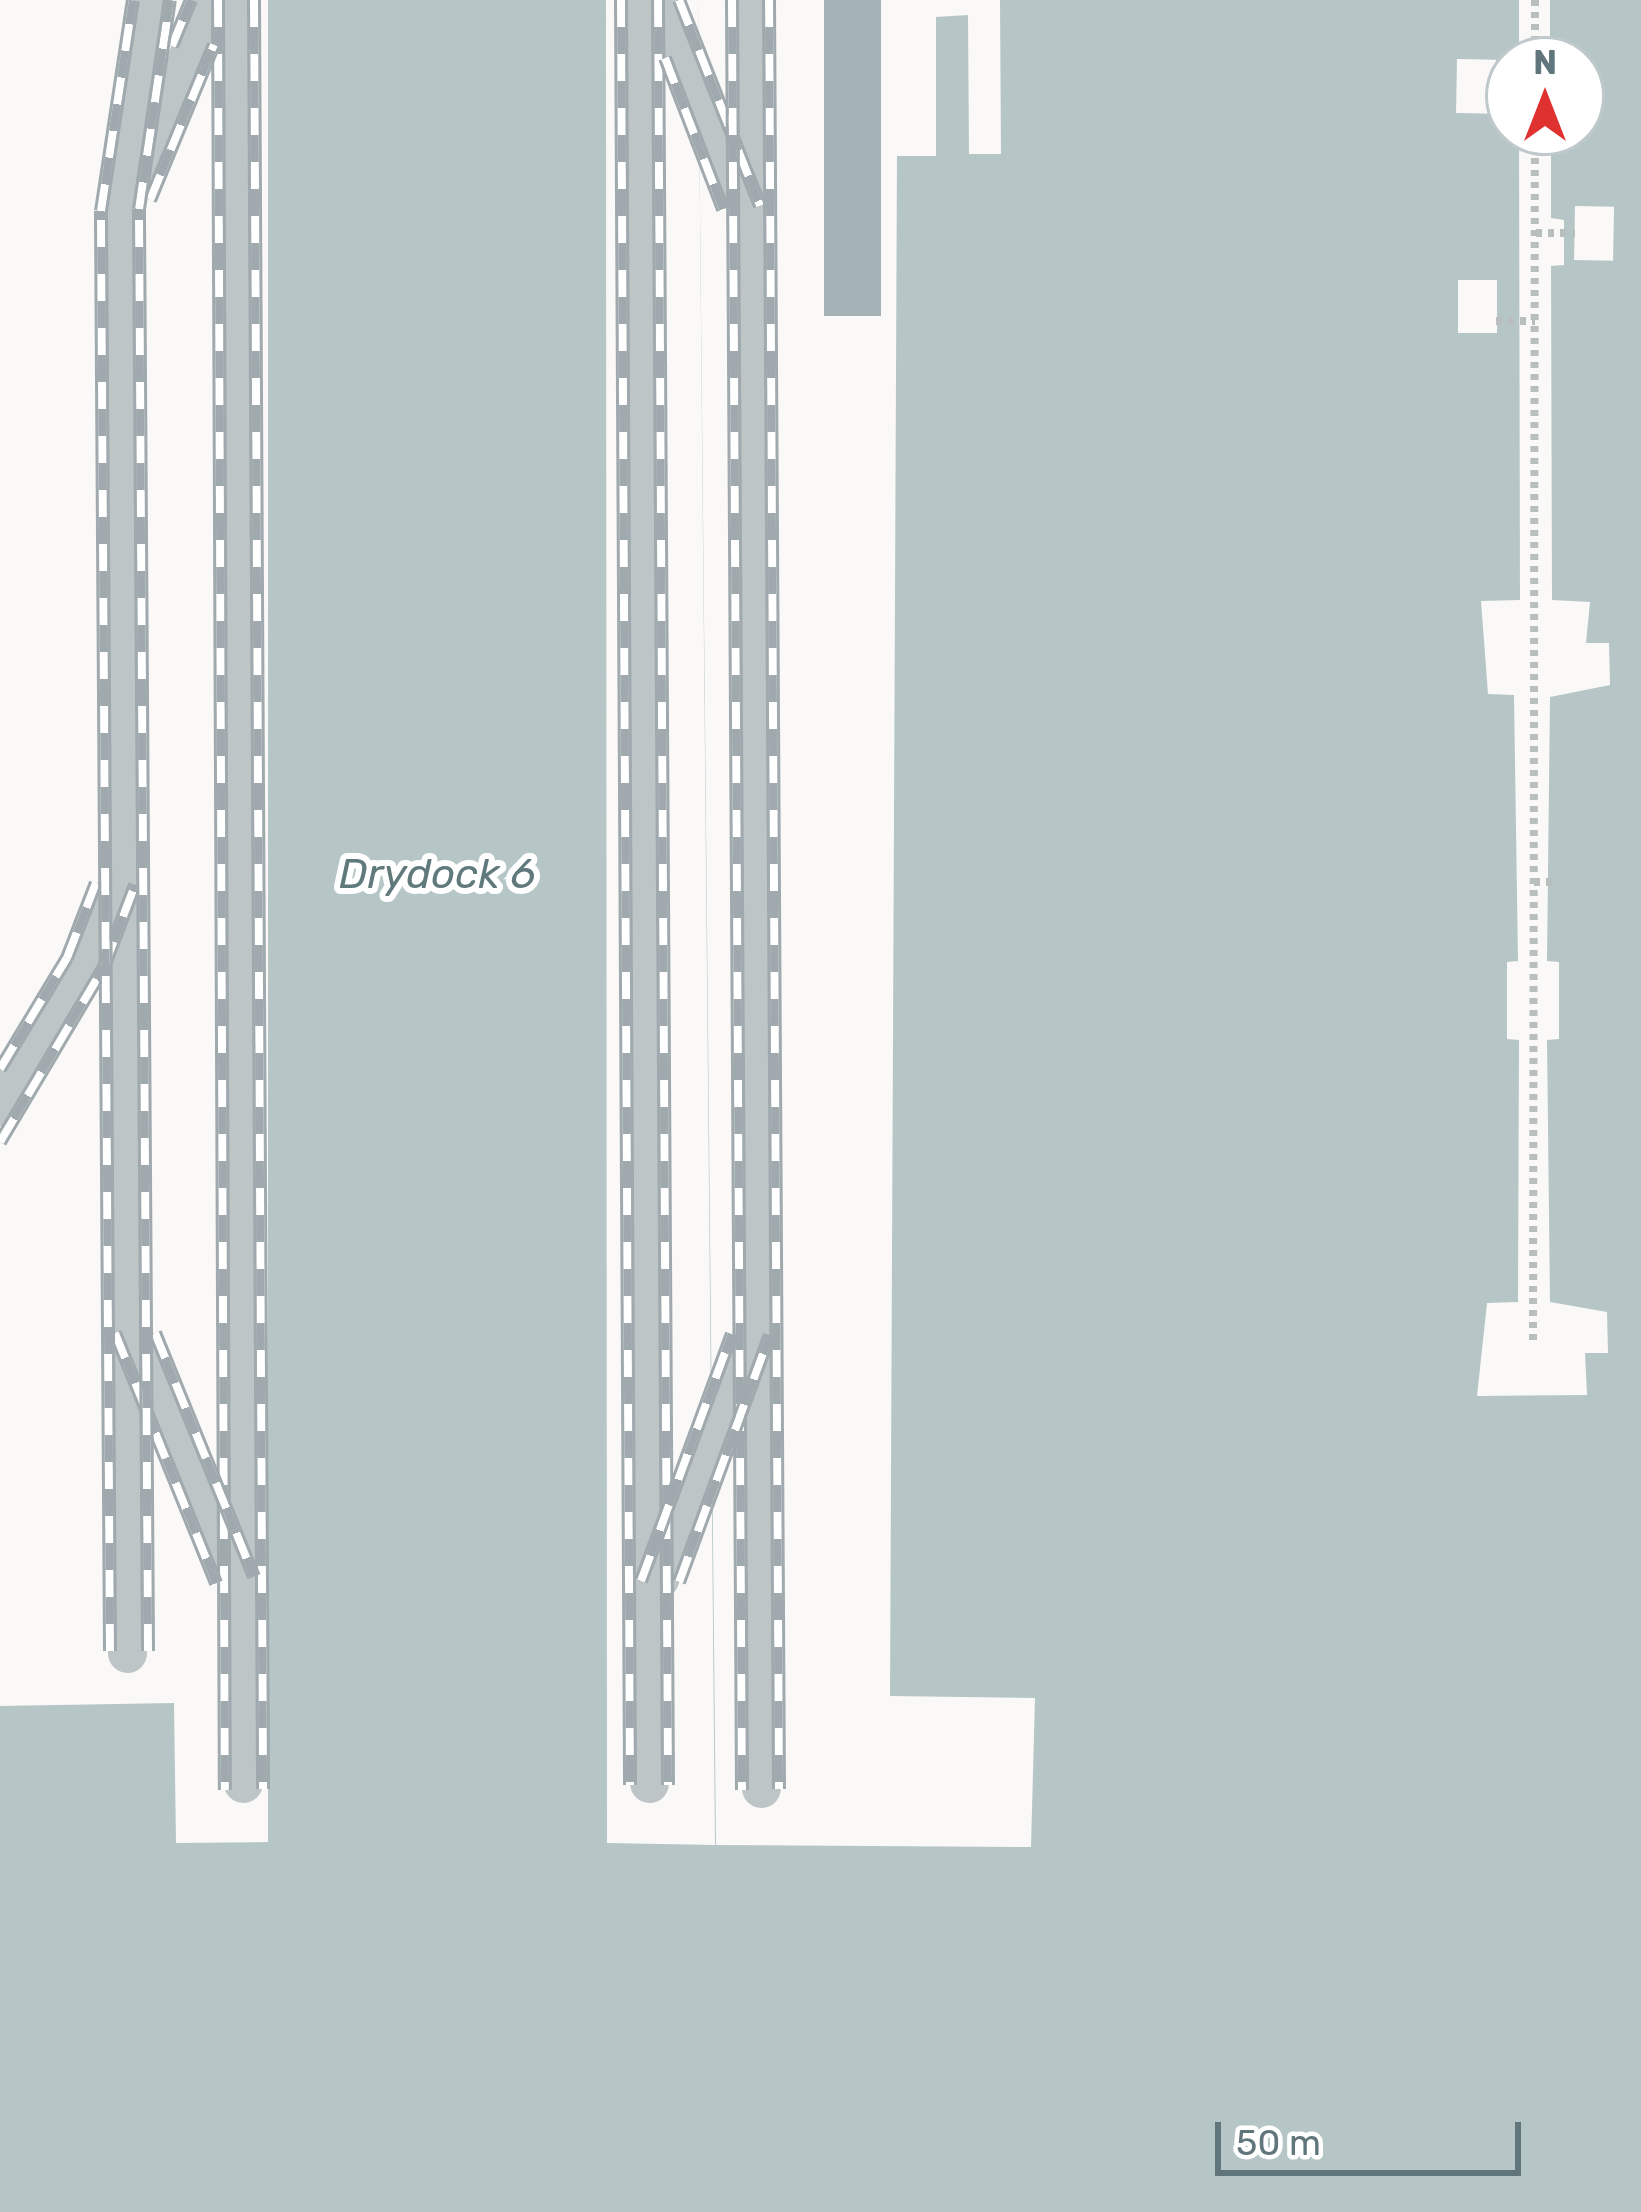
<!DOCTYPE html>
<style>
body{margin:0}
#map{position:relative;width:1641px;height:2212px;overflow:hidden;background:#faf9f7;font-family:Rubik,sans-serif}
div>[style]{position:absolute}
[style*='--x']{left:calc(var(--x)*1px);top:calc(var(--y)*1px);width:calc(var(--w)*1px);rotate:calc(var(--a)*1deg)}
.water>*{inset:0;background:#b6c6c7}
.pier>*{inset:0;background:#faf9f7;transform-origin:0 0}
.building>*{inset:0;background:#a5b2b5;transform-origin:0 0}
.path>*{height:8px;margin-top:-4px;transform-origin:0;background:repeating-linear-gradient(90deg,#b9bebf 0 6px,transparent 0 12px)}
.minor>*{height:39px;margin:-19.5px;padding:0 19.5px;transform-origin:19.5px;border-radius:19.5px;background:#bec5c7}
.rail>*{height:14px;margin-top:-7px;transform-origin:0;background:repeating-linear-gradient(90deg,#fff 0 27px,#a0aaae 0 54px);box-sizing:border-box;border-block:3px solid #a0aaae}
span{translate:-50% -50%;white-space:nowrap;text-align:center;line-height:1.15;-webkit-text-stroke:12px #fff;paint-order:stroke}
.water-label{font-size:42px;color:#607a7c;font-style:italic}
.north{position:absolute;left:1485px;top:36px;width:120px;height:120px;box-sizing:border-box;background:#fff;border:3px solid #bfc8cb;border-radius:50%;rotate:0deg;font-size:33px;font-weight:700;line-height:48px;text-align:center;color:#60767c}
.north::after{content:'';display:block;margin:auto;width:42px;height:54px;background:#e03131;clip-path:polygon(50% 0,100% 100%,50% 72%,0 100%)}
.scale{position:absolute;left:1215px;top:2122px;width:306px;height:54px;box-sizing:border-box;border:6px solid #60767c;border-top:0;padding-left:15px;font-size:36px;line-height:42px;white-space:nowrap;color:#60767c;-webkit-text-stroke:9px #fff;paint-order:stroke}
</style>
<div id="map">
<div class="water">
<i style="clip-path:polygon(evenodd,268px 0,606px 0,607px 1843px,715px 1845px,698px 0,1641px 0,1641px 2212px,0 2212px,0 1706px,174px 1703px,176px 1843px,268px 1842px,268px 0,1509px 60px,1581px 60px,1581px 132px,1509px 132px,1509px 60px)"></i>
</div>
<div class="pier">
<i style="clip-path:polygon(698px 0,1000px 0,1001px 154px,969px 154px,968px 15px,936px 17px,936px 156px,897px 156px,890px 1696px,1035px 1698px,1031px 1847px,716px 1845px)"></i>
<i style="left:1519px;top:0;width:31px;height:60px"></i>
<i style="left:1457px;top:59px;width:39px;height:54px;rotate:1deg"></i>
<i style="clip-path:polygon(1519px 132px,1551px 132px,1551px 218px,1564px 220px,1564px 265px,1551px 266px,1552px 600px,1590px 602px,1586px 643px,1609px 643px,1610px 685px,1550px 697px,1547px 961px,1559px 962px,1559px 1039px,1547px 1040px,1550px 1302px,1607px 1312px,1608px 1353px,1585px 1353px,1587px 1395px,1477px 1396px,1487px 1303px,1518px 1302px,1519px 1040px,1507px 1039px,1507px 962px,1518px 961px,1514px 695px,1488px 694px,1481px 601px,1520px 600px)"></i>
<i style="left:1575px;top:206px;width:39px;height:54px;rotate:1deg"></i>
<i style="left:1458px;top:280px;width:39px;height:53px"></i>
</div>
<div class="building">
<i style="left:824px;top:0;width:57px;height:316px"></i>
</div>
<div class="path">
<i style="--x:1535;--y:0;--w:60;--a:90"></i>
<i style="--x:1496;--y:73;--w:13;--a:0"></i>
<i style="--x:1536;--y:233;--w:39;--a:0"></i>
<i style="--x:1496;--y:321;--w:39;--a:0"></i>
<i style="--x:1534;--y:882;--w:18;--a:0"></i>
<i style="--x:1533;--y:1340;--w:1208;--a:-89.91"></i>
</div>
<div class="minor">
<i style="--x:236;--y:0;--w:1783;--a:89.78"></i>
<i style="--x:640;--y:0;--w:1783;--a:89.71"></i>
<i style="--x:660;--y:0;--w:210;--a:67.9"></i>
<i style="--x:750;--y:0;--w:1788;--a:89.65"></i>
<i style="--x:133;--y:182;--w:198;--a:-66.5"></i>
<i style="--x:0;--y:1106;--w:187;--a:-59.2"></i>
<i style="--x:96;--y:945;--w:54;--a:-71.6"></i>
<i style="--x:138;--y:1345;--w:247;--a:67.4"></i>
<i style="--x:659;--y:1579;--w:247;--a:-69.1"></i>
<i style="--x:127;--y:1653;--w:1290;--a:-90.31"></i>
<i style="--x:120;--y:363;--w:202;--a:-89.1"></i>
<i style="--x:123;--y:161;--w:164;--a:-79.8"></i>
</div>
<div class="rail">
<i style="--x:218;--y:0;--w:1790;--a:89.78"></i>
<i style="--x:254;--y:0;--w:1789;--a:89.71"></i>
<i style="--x:621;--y:0;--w:1785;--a:89.71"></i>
<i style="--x:658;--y:0;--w:1785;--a:89.68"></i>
<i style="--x:679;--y:0;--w:221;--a:68.5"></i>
<i style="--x:732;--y:0;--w:1790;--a:89.68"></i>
<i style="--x:769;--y:0;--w:1789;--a:89.68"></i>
<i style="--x:172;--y:46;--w:50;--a:-67.6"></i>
<i style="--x:665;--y:58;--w:162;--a:69"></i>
<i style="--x:150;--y:200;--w:168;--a:-67.6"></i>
<i style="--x:0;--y:1069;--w:130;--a:-58.9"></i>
<i style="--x:67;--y:958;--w:80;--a:-68.9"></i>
<i style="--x:0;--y:1142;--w:204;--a:-59.3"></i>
<i style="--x:104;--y:967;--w:88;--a:-69.3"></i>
<i style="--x:115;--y:1333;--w:270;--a:68"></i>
<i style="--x:155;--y:1333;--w:263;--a:67.9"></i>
<i style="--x:641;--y:1581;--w:263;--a:-69.8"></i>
<i style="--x:679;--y:1582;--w:263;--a:-69.8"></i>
<i style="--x:110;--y:1651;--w:1440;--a:-90.36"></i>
<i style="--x:101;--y:211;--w:213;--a:-81.4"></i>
<i style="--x:148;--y:1651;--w:1442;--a:-90.36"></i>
<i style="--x:139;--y:209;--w:211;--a:-81.6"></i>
</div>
<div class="water-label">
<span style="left:437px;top:874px">Drydock 6</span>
</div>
<div class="north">N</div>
<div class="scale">50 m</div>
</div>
